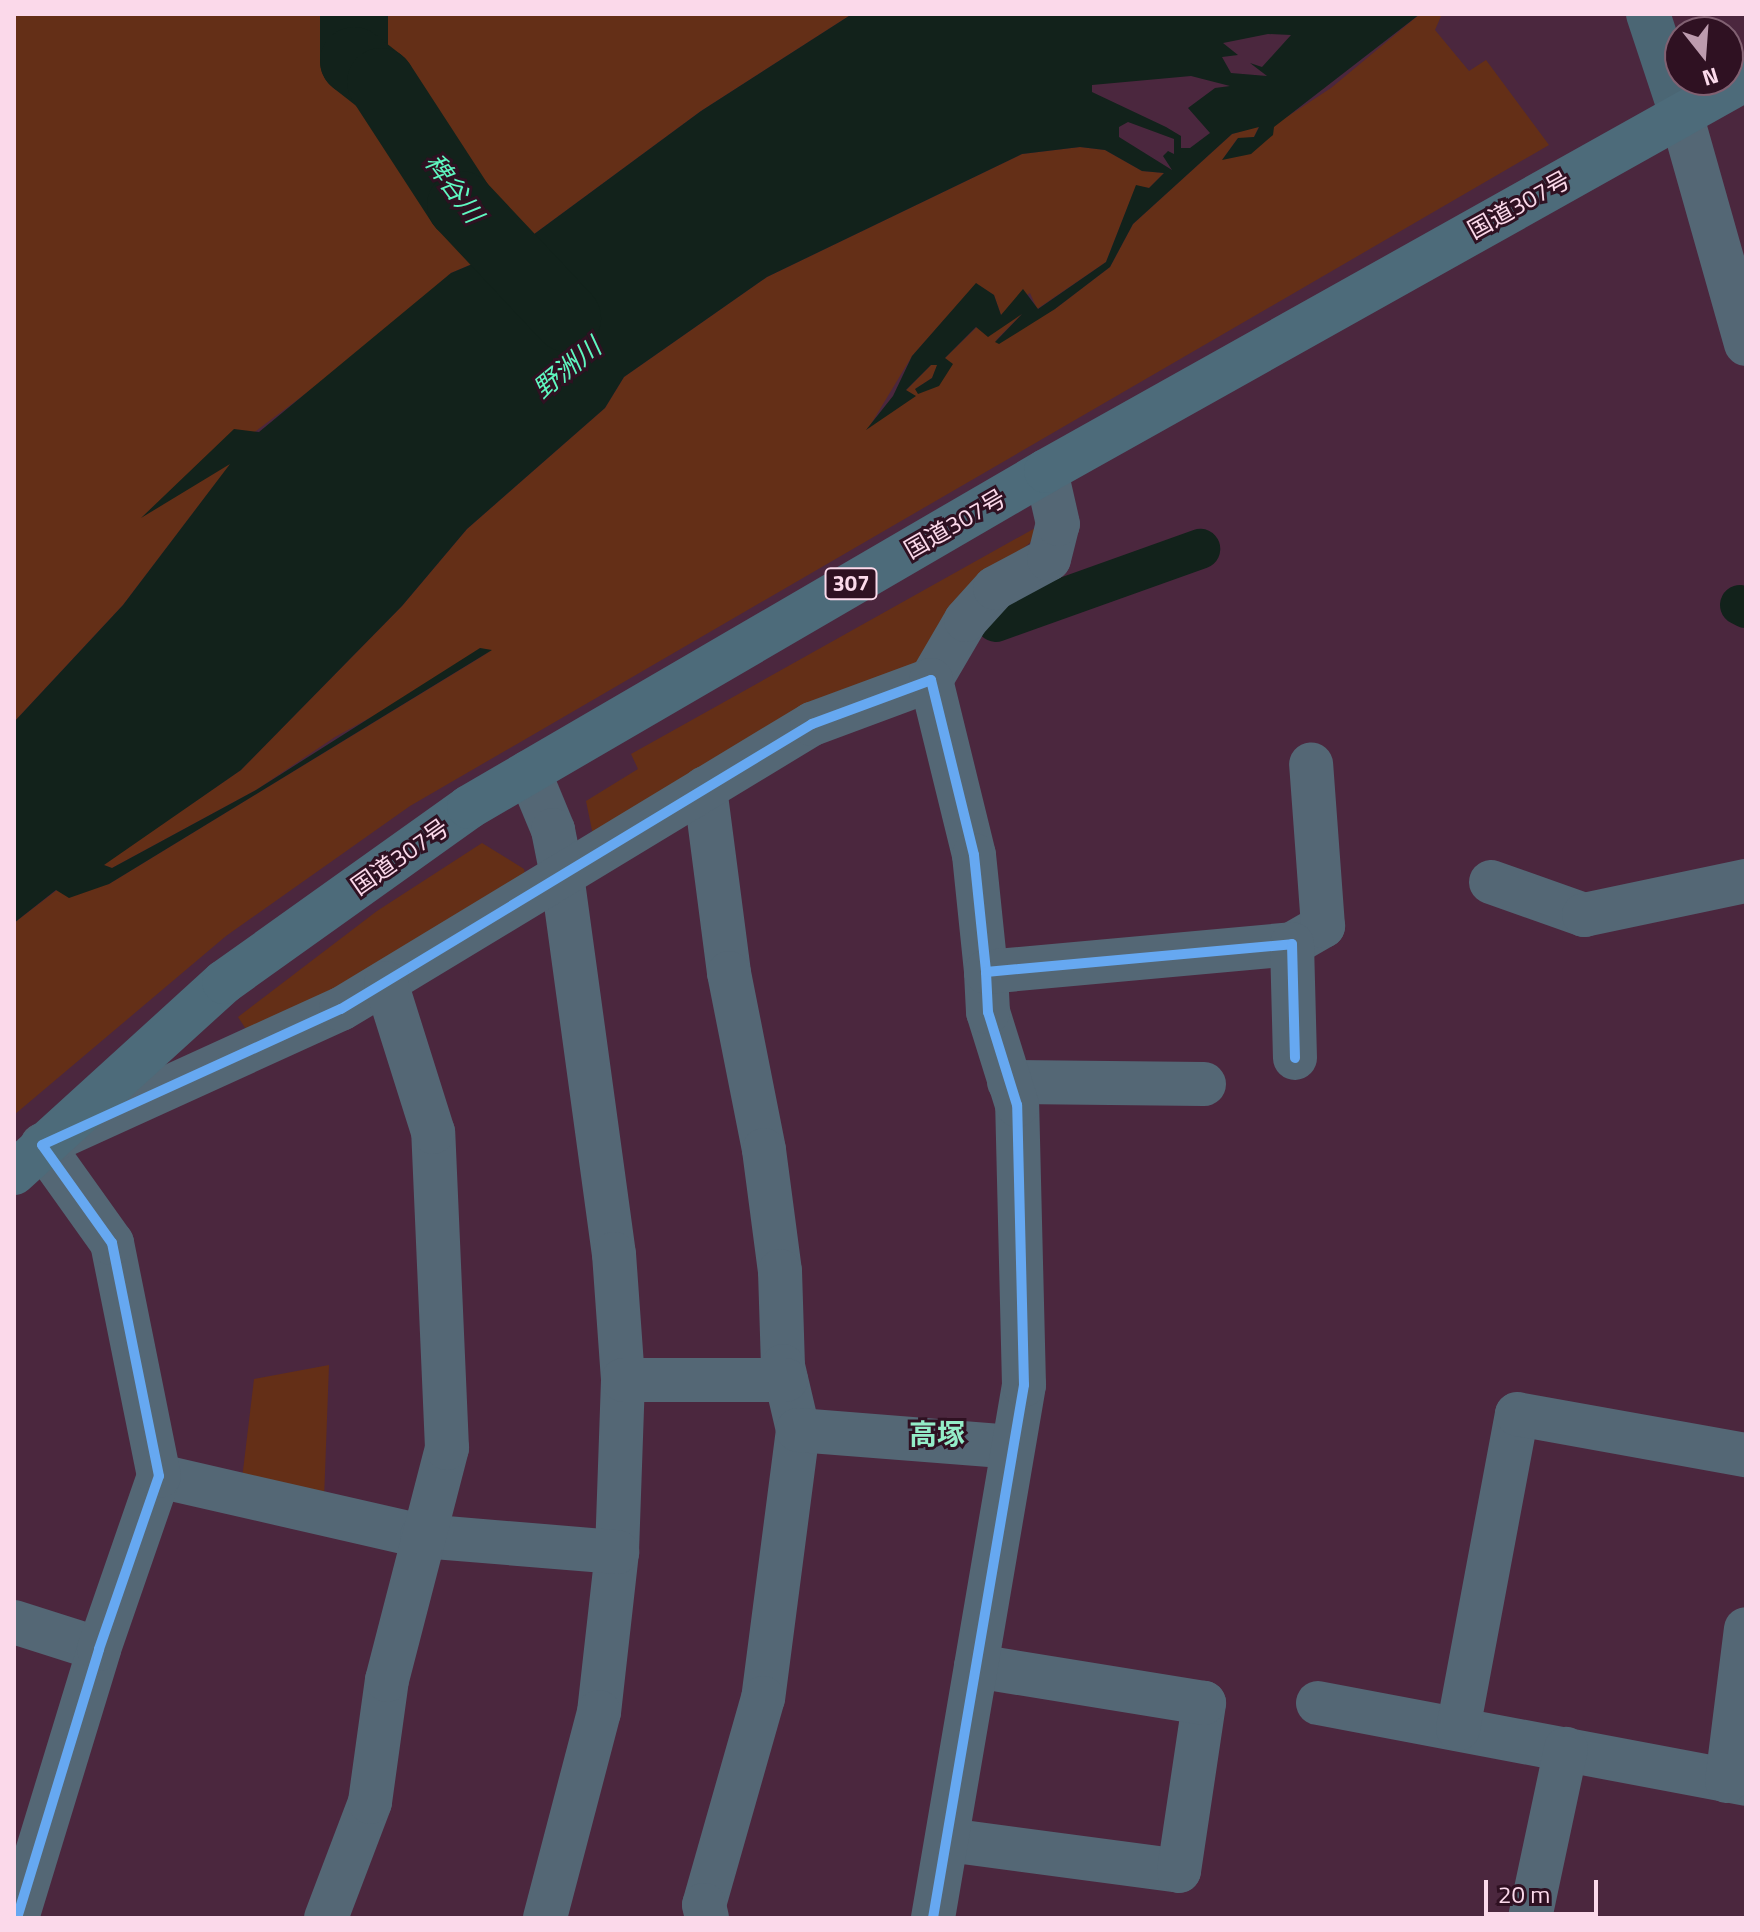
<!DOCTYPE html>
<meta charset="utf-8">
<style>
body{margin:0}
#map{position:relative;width:1760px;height:1932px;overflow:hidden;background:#4b273e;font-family:"Titillium Web","Noto Sans JP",sans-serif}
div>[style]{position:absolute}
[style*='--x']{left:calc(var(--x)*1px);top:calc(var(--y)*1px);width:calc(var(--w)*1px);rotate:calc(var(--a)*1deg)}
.green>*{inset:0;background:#642f17}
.water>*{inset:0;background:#12221b}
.canal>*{height:40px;margin:-20px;padding:0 20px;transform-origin:20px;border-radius:20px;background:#12221b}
.river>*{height:68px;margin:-34px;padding:0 34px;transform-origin:34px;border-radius:34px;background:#12221b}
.minor>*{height:44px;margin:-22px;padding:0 22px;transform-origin:22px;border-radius:22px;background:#546775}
.major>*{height:44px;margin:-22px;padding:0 22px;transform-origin:22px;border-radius:22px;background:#4b6674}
.highway>*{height:44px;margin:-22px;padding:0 22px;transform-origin:22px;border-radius:22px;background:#4d6b7a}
.cycleway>*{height:10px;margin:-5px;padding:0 5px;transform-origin:5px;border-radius:5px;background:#66a8f1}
span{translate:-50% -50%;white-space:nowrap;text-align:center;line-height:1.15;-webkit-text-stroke:6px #2f1122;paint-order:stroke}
.shield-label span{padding:2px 6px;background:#2f1122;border:2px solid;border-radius:6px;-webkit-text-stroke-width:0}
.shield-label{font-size:22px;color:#fbd9ea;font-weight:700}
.street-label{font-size:24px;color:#fbd9ea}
.water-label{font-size:26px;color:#5ff7c0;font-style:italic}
.quarter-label{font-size:28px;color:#94edc8;font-weight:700}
.frame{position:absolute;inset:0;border:16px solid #fbd9ea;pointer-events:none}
.north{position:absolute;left:1664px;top:16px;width:80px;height:80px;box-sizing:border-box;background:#2f1122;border:2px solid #816172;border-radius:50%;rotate:163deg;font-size:22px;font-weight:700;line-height:32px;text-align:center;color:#fbd9ea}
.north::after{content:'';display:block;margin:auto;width:28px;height:36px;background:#bd9bae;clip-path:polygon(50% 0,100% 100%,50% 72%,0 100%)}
.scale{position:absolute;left:1484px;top:1880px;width:114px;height:36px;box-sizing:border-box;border:4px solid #fbd9ea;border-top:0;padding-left:10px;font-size:24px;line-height:28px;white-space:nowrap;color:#fbd9ea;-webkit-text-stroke:6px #2f1122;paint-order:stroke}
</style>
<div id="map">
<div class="green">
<i style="clip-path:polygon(14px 14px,852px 14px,701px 111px,522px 243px,451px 273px,362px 351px,145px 515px,232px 462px,123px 605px,14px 722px)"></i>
<i style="clip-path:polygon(1420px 14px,1442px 14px,1435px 30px,1469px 71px,1486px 60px,1549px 145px,410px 806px,226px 936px,14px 1115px,14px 923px,57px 890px,109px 884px,491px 651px,335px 737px,256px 790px,112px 868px,103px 865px,241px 770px,402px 606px,467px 529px,605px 408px,624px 377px,767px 277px,1022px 154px,1080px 147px,1105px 150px,1142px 171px,1164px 173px,1149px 188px,1136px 186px,1106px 262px,1037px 309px,1030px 293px,1001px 315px,994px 295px,976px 284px,912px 356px,868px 429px,931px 365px,938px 364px,932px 378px,915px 389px,939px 385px,945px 358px,977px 327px,1022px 314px,995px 341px,1055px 309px,1110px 267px,1133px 224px,1232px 134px,1259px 126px,1254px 137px,1237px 139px,1223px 159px,1331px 88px)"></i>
<i style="clip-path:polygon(1037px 527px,1032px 541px,962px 601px,913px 671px,594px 840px,586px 801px,638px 769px,631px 754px)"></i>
<i style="clip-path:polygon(482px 843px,524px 869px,527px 888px,253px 1040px,238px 1017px,377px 911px)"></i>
<i style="clip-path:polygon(329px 1365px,324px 1499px,242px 1479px,254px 1379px)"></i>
</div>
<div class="water">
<i style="clip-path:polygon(evenodd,852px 14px,1420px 14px,1274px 127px,1273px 135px,1251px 154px,1222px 160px,1238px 138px,1254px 137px,1259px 127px,1232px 134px,1133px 224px,1110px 267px,1055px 309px,999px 344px,995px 342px,1022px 314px,988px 337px,976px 327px,945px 358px,953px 364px,939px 386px,918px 394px,915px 389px,932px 378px,937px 365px,931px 365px,906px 390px,916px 396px,866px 430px,893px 396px,912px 356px,976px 283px,994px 295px,1001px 315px,1023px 289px,1038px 309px,1106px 262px,1136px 185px,1149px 188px,1164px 173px,1142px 171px,1105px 150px,1080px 147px,1022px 154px,767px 277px,624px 377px,605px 408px,467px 529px,402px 606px,241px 770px,104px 865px,112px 868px,256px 790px,480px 648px,492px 650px,109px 884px,69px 898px,56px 890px,14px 923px,14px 722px,123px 605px,230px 464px,141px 518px,234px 429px,259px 432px,451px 273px,522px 243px,701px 111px,852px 14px,1268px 34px,1291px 35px,1262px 67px,1250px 63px,1267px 76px,1231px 73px,1222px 57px,1238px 55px,1223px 43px,1268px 34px,852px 14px,1191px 76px,1230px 86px,1215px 88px,1188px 108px,1210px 133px,1190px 148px,1181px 148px,1181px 136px,1166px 127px,1092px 92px,1092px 85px,1191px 76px,852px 14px,1128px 122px,1174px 139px,1174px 154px,1168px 151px,1163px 156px,1172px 170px,1119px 137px,1119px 127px,1128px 122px)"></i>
</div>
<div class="canal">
<i style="--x:1740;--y:605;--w:7;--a:27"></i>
<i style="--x:996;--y:622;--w:217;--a:-19.7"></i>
</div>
<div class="river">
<i style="--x:354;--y:14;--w:47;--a:90"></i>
<i style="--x:354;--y:61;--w:34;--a:38"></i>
<i style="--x:381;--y:82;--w:147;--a:57"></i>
<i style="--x:461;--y:205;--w:155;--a:46.8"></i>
</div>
<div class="minor">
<i style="--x:1681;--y:114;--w:239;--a:74.2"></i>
<i style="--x:931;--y:680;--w:69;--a:-59.7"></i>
<i style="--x:966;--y:620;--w:43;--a:-47.8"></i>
<i style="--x:995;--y:588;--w:61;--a:-28.2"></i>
<i style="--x:1049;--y:559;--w:36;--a:-76"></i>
<i style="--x:1058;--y:524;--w:54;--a:-102.8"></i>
<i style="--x:529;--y:772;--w:63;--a:67.5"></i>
<i style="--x:553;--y:830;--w:46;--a:78.7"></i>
<i style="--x:562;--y:875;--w:383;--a:82.2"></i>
<i style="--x:614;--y:1254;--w:126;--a:85.9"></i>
<i style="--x:623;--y:1380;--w:172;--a:92"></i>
<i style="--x:617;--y:1552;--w:161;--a:96.4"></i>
<i style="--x:599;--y:1712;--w:213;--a:104.7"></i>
<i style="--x:705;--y:788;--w:187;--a:82.6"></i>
<i style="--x:729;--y:973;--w:180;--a:78.8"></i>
<i style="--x:764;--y:1150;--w:122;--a:82.5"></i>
<i style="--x:780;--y:1271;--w:95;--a:88.2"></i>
<i style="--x:783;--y:1366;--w:66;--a:76.8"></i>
<i style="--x:798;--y:1430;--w:270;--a:97.4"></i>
<i style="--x:763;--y:1698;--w:215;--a:105.9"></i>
<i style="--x:704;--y:1905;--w:13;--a:77"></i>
<i style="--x:1491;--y:882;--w:99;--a:19.5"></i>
<i style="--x:1584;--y:915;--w:166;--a:-11.9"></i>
<i style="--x:1292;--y:944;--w:36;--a:-30"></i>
<i style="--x:1323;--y:926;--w:162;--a:-94.2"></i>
<i style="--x:1009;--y:1082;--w:195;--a:0.6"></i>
<i style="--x:623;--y:1380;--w:163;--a:0"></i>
<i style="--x:798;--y:1430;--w:215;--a:4.5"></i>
<i style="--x:159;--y:1476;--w:270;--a:12.9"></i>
<i style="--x:422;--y:1536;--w:196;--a:4.7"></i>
<i style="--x:14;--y:1622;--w:89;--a:17.6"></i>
<i style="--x:1318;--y:1703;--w:436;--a:10.7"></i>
<i style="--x:1458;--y:1729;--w:320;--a:-79.4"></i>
<i style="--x:1517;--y:1414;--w:233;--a:10.2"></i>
<i style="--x:1727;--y:1781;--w:153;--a:-82.9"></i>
<i style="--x:948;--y:1840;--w:233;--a:7.6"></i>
<i style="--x:1179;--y:1871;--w:170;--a:-81.5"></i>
<i style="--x:1204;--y:1703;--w:231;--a:-170.8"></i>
<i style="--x:17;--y:1918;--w:281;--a:-73"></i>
<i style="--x:99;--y:1649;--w:183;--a:-70.9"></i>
<i style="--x:159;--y:1476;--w:238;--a:-101.4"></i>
<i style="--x:112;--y:1243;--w:120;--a:-125.5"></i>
<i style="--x:42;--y:1145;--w:328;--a:-24.5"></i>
<i style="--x:341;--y:1009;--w:551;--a:-31.18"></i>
<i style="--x:812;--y:724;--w:127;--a:-20.3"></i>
<i style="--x:931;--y:680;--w:180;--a:76.2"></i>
<i style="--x:974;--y:855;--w:118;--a:84.1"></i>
<i style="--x:326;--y:1918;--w:124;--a:-69.2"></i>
<i style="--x:370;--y:1802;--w:123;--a:-82.1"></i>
<i style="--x:387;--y:1680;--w:240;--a:-75.5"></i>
<i style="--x:447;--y:1448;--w:316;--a:-92.5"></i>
<i style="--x:433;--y:1132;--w:156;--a:-107.5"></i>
<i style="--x:933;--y:1918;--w:541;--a:-80.31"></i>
<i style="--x:1024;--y:1385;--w:280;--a:-91.4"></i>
<i style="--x:1017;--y:1105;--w:97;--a:-107.3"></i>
<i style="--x:988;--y:1012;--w:40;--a:-92.9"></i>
<i style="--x:986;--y:972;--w:307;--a:-5.2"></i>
<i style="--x:1292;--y:944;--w:114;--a:88.5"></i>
<i style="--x:1530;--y:1918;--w:173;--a:-78"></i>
</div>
<div class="major">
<i style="--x:1648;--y:14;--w:105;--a:71.7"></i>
</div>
<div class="highway">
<i style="--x:14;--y:1173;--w:284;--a:-42.3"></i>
<i style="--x:224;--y:982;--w:301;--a:-35.5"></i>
<i style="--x:469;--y:807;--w:668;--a:-30.21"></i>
<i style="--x:1046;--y:471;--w:802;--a:-29.25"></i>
</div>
<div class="cycleway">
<i style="--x:17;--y:1918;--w:281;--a:-73"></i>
<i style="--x:99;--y:1649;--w:183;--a:-70.9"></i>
<i style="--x:159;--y:1476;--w:238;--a:-101.4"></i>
<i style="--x:112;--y:1243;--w:120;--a:-125.5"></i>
<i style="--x:42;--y:1145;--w:328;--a:-24.5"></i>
<i style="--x:341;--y:1009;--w:551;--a:-31.18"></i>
<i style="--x:812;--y:724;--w:127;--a:-20.3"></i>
<i style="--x:931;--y:680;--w:180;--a:76.2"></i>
<i style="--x:974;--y:855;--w:118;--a:84.1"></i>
<i style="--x:933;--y:1918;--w:541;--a:-80.31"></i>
<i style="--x:1024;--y:1385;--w:280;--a:-91.4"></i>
<i style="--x:1017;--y:1105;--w:97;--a:-107.3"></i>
<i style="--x:988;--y:1012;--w:40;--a:-92.9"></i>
<i style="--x:986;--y:972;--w:307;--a:-5.2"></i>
<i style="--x:1292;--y:944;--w:114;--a:88.5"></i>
</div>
<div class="shield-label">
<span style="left:851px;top:584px">307</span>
</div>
<div class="street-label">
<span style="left:1519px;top:205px;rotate:-29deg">国道307号</span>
<span style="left:955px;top:524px;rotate:-30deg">国道307号</span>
<span style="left:400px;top:857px;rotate:-35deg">国道307号</span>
</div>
<div class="water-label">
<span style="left:454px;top:188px;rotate:54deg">稗谷川</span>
<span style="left:567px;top:368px;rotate:-39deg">野洲川</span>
</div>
<div class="quarter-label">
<span style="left:937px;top:1434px">高塚</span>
</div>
<div class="frame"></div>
<div class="north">N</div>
<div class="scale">20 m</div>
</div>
